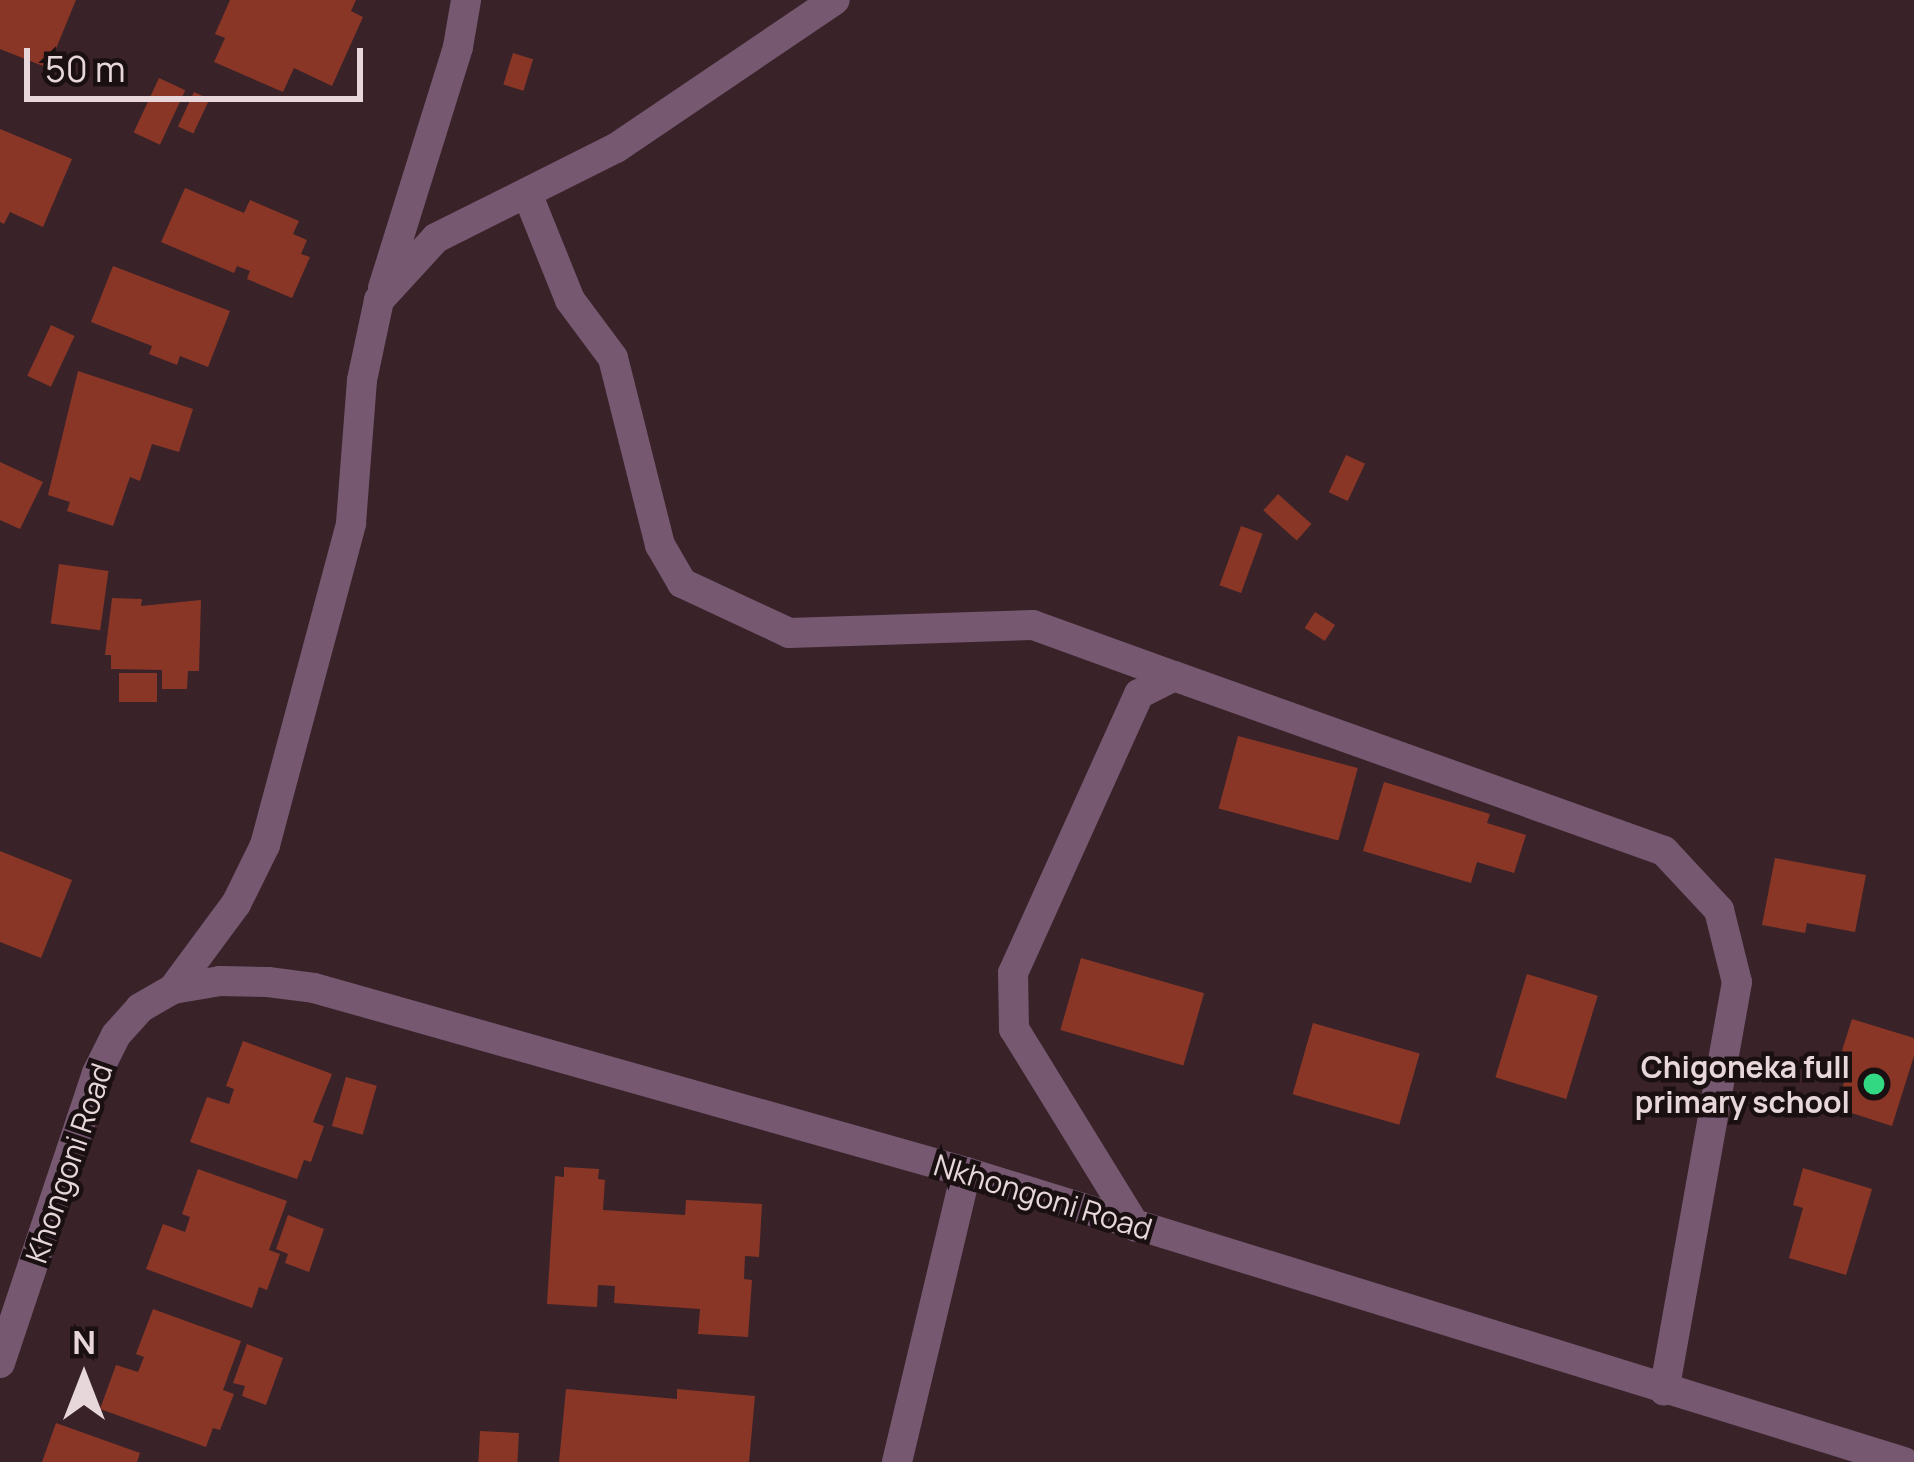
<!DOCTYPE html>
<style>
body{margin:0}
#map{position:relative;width:1914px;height:1462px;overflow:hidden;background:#392329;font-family:Manrope,sans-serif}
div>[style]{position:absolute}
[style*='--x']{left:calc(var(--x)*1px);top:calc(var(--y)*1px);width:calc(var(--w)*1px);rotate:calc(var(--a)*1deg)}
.building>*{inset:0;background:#893626;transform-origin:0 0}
.minor>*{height:30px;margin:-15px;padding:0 15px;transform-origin:15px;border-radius:15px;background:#765871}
.dots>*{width:33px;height:33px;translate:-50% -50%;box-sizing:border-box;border:6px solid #1a1012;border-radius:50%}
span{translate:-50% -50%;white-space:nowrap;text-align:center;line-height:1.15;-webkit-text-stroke:9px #1a1012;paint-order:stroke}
.poi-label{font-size:30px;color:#e7d7db;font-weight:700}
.right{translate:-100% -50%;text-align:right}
.street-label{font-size:30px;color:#e7d7db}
.north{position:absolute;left:24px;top:1318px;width:120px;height:120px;-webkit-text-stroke:9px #1a1012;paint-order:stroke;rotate:0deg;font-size:33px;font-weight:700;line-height:48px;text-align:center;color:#e7d7db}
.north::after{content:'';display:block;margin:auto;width:42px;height:54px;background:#e7d7db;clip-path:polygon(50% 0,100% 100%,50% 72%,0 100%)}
.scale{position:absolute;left:24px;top:48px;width:339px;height:54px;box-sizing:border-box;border:6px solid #e7d7db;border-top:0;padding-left:15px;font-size:36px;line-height:42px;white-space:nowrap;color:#e7d7db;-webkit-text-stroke:9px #1a1012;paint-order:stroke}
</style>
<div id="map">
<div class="building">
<i style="clip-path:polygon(0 0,76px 0,48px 68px,0 49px)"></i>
<i style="clip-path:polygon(230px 0,356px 0,351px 11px,363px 17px,332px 86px,294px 68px,283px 92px,214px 62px,225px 38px,215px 34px)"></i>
<i style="left:513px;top:53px;width:21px;height:33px;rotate:17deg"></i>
<i style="left:159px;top:78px;width:29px;height:60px;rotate:25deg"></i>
<i style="left:194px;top:92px;width:17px;height:38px;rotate:25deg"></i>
<i style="clip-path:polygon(0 129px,72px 159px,43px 227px,10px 212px,4px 224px,0 222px)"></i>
<i style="clip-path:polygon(185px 188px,244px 213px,250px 200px,299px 221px,293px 234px,307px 240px,301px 254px,310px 257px,292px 298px,247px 279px,250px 271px,237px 266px,234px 273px,161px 242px)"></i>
<i style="clip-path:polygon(113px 266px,230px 311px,208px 367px,180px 356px,177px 365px,149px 354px,152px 346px,91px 322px)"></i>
<i style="left:51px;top:325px;width:26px;height:56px;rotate:25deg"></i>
<i style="clip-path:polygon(78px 371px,193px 409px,179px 452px,152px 444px,140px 481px,130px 477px,113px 526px,67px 511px,70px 502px,48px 495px)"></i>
<i style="left:1346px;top:455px;width:21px;height:41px;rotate:25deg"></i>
<i style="clip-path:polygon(0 462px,43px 482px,20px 529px,0 520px)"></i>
<i style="left:1278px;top:494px;width:45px;height:22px;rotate:42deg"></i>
<i style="left:1241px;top:526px;width:23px;height:63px;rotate:20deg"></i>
<i style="left:59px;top:564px;width:50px;height:60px;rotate:8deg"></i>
<i style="clip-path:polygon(112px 598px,142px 599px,141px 606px,201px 600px,199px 671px,188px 671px,187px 689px,162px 689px,162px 670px,111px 669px,111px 655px,105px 655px)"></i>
<i style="left:1315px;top:612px;width:24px;height:19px;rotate:33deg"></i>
<i style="left:119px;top:673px;width:38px;height:29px"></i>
<i style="left:1238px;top:736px;width:124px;height:75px;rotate:15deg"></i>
<i style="clip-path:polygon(1384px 782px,1490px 814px,1487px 823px,1526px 835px,1514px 873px,1477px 862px,1471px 883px,1363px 851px)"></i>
<i style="clip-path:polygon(0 851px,72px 880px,41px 958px,0 942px)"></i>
<i style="clip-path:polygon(1775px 858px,1866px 875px,1855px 932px,1807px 923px,1805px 933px,1762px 925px)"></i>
<i style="left:1081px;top:958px;width:128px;height:75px;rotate:16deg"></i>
<i style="left:1527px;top:974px;width:74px;height:108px;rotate:17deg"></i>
<i style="clip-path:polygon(1852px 1019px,1914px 1038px,1914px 1056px,1892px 1126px,1836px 1108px,1851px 1060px,1840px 1057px)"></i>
<i style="left:1313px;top:1023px;width:111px;height:74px;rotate:16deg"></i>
<i style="clip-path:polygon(243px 1041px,332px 1074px,313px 1122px,324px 1126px,311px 1162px,304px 1160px,297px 1179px,190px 1142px,207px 1097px,229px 1104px,234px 1089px,226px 1086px)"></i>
<i style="left:346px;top:1077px;width:32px;height:51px;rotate:16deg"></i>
<i style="clip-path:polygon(564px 1167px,599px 1169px,598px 1179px,605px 1180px,603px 1210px,685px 1215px,686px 1200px,762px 1204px,759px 1257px,745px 1256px,744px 1279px,752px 1280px,748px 1337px,698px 1334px,700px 1309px,614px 1303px,615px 1286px,598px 1285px,597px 1307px,547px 1304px,555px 1176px,564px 1177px)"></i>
<i style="clip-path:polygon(1803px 1168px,1872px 1189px,1846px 1275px,1789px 1258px,1803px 1208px,1793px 1205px)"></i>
<i style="clip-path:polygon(198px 1169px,287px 1201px,269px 1250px,280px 1254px,267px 1290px,259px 1287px,252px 1308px,146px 1269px,163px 1224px,185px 1232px,190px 1217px,182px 1214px)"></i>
<i style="clip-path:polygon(288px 1215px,324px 1229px,309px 1272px,285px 1263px,288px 1254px,276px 1249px)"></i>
<i style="clip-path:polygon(153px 1309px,241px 1341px,223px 1390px,234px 1394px,220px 1430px,213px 1428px,206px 1447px,100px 1409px,116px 1365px,138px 1372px,144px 1357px,136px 1354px)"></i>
<i style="clip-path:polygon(247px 1344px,283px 1358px,266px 1405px,242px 1396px,245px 1386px,233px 1383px)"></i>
<i style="clip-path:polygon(566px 1389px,677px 1399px,677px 1389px,755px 1396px,749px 1462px,559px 1462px)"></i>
<i style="clip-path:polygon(56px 1423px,140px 1453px,137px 1462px,42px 1462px)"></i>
<i style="left:480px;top:1431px;width:39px;height:31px;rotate:3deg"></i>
</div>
<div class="minor">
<i style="--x:527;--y:193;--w:115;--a:68.1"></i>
<i style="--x:570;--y:300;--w:72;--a:53.4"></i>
<i style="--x:613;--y:358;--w:193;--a:75.9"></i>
<i style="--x:660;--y:545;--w:44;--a:59.9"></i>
<i style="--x:682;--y:583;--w:118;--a:25"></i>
<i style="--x:789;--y:633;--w:244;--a:-1.9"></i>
<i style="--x:1033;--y:625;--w:150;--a:19.9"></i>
<i style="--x:383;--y:288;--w:252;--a:-72.7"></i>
<i style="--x:458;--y:47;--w:48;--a:-80.3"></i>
<i style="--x:173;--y:989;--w:106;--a:-53.5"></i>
<i style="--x:236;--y:904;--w:66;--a:-63.8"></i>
<i style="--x:265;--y:845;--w:333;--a:-75"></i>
<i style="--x:351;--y:523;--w:143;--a:-85.6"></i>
<i style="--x:362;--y:380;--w:82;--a:-78"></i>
<i style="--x:379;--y:300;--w:84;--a:-47.4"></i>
<i style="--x:436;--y:238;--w:201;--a:-26.6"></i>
<i style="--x:616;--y:148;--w:264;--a:-34.1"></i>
<i style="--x:1136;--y:1227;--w:233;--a:-121.6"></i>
<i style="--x:1014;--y:1029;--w:56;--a:-91"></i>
<i style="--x:1013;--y:973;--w:306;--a:-65.7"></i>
<i style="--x:1139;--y:694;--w:39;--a:-27"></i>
<i style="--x:1174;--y:676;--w:520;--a:19.65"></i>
<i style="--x:1664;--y:851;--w:81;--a:47"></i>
<i style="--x:1719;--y:910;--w:74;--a:76"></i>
<i style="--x:1737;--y:982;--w:415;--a:100.1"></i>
<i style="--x:0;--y:1363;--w:306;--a:-71.5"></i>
<i style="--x:97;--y:1073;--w:42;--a:-63.4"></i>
<i style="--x:116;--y:1035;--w:36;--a:-48"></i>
<i style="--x:140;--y:1008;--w:38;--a:-30"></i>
<i style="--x:173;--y:989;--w:48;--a:-9.7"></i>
<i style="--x:220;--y:981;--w:48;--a:1.2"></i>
<i style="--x:268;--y:982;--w:46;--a:7.4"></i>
<i style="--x:314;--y:988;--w:677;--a:15.76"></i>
<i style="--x:966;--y:1172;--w:982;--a:17.18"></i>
<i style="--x:897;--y:1462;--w:298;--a:-76.6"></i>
</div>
<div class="dots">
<i style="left:1874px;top:1084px;background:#33d882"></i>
</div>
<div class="poi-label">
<span class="right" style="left:1850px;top:1084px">Chigoneka full<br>primary school</span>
</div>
<div class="street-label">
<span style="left:69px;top:1163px;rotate:-71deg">Khongoni Road</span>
<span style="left:1043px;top:1197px;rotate:17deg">Nkhongoni Road</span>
</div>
<div class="north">N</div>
<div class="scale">50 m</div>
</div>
